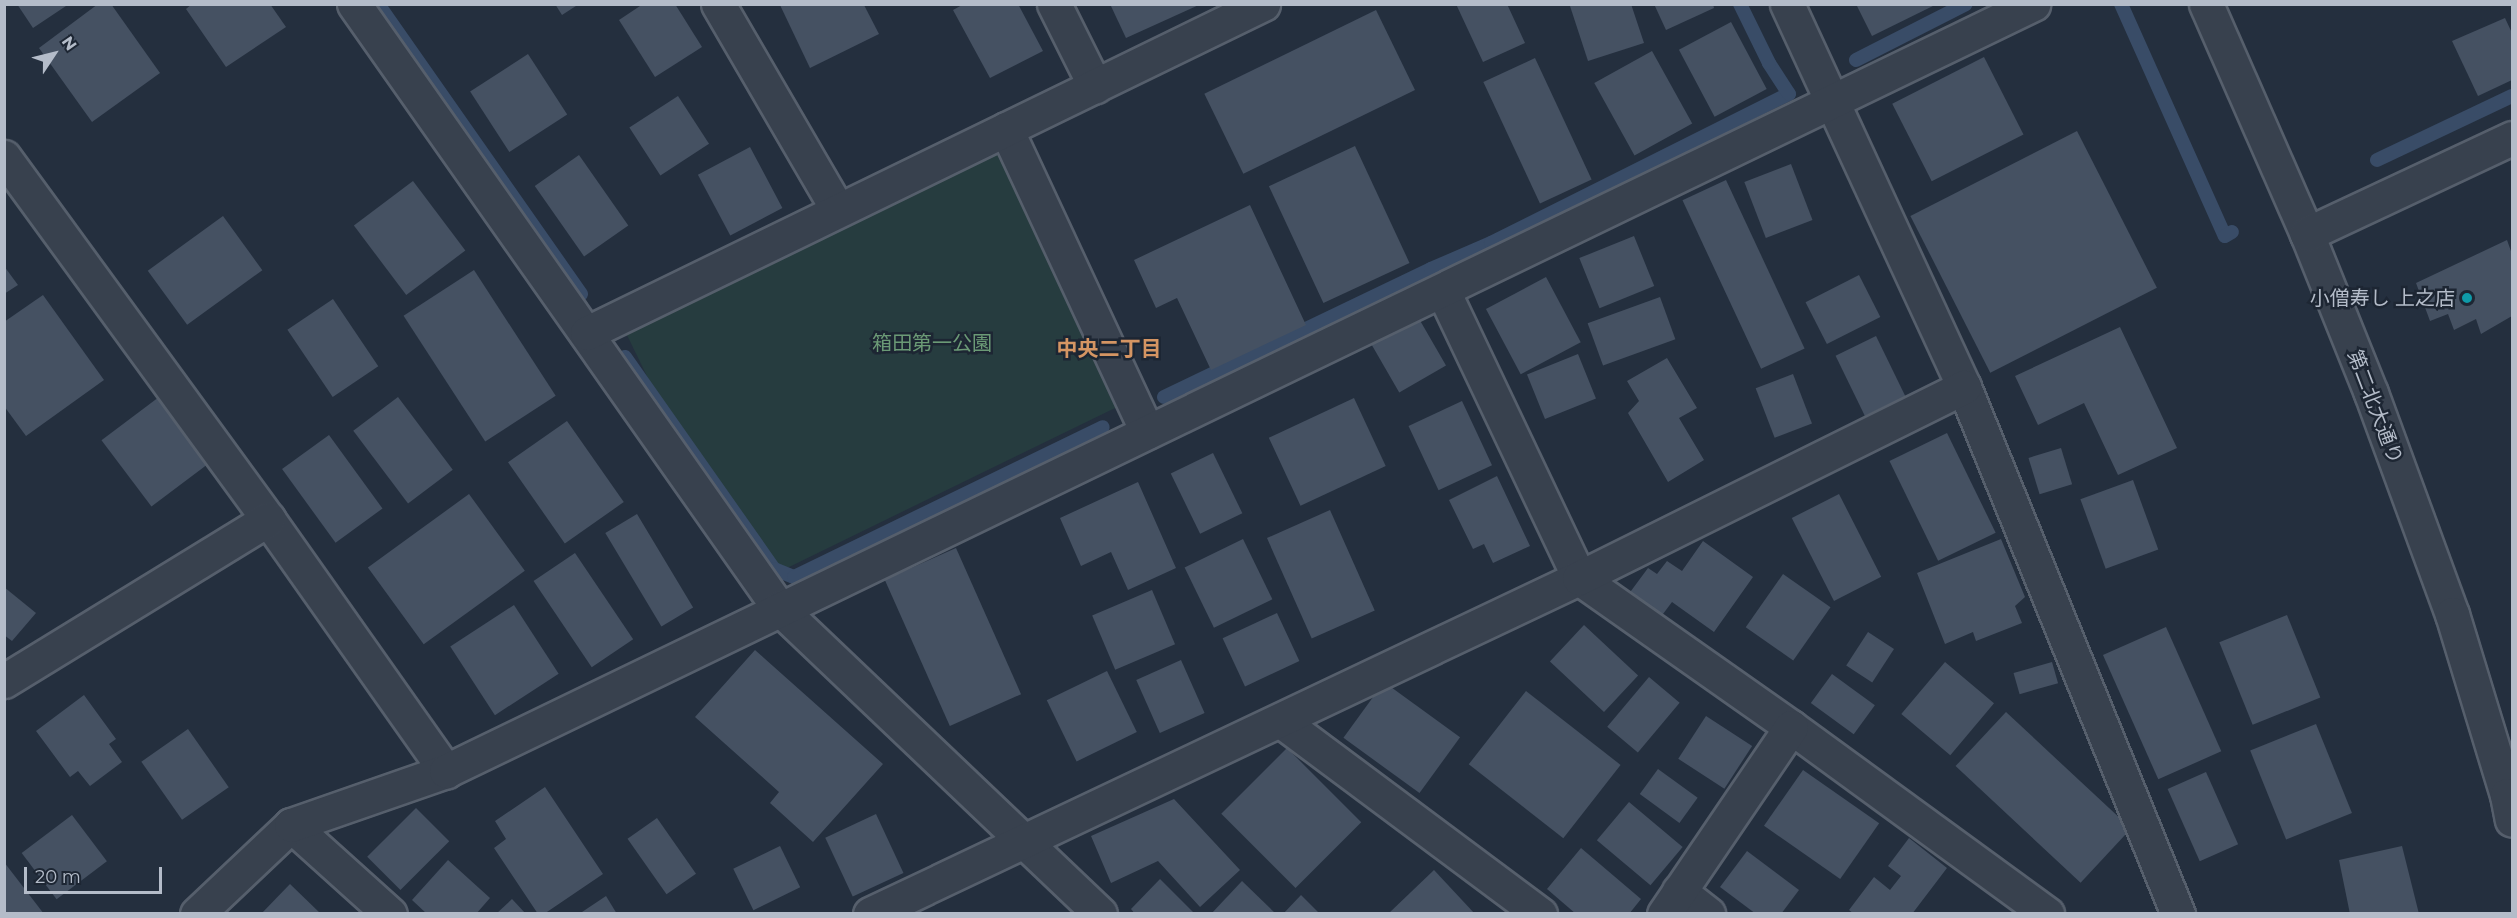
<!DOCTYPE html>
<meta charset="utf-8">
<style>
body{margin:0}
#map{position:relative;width:2517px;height:918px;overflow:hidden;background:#242f3e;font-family:Montserrat,"Noto Sans JP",sans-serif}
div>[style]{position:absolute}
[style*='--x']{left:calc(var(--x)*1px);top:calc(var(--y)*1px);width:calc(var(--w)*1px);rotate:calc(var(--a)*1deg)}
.green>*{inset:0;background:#263c3f;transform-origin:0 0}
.stream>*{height:14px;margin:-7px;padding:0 7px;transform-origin:7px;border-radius:7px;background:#394c67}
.building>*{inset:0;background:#455162;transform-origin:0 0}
.roads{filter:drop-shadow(2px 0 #565f6c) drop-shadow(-2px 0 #565f6c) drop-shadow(0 2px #565f6c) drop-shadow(0 -2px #565f6c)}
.minor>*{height:33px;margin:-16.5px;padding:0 16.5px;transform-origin:16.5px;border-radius:16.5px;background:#38414e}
.dots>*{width:16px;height:16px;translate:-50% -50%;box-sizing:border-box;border:3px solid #1d2633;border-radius:50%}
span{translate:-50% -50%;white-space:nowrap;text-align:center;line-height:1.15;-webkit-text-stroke:5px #1d2633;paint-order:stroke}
.poi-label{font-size:20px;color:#b4bcc9}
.right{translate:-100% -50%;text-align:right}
.park-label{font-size:20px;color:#6b9a76}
.street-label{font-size:20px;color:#b4bcc9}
.neighbourhood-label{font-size:21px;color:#d59563;font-weight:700}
.frame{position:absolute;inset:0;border:6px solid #b4bcc9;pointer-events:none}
.north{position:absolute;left:24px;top:24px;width:60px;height:60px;-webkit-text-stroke:4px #1d2633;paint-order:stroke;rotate:55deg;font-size:16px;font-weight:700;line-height:24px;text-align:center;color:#b4bcc9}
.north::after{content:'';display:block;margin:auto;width:21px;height:27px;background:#b4bcc9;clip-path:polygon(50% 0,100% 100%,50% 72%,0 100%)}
.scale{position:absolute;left:24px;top:867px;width:138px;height:27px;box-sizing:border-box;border:3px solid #b4bcc9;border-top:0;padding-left:8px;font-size:18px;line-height:21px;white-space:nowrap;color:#b4bcc9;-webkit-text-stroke:4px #1d2633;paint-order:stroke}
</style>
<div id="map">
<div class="green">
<i style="left:997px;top:154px;width:280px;height:412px;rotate:64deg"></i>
</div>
<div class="stream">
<i style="--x:378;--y:4;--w:354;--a:55"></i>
<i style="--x:2121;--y:4;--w:254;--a:65.9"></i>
<i style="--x:2225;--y:236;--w:8;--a:-30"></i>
<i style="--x:1856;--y:60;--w:123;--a:-27"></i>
<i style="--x:2377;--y:160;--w:149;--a:-25.4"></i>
<i style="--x:625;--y:357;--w:259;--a:54.9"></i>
<i style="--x:774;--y:569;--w:22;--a:22"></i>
<i style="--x:794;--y:577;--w:343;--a:-25.9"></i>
<i style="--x:1164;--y:397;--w:296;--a:-25.6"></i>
<i style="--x:1431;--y:269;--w:65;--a:-23.4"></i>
<i style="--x:1491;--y:243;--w:333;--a:-26.6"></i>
<i style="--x:1789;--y:94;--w:37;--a:-123"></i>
<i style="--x:1769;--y:63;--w:66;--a:-116.2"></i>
</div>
<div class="building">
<i style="clip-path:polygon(17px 4px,69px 4px,33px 28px)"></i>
<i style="clip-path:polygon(98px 4px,111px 4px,160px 73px,92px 122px,39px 48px)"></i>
<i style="clip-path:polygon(192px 4px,270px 4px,286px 27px,226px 67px,186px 9px)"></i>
<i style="clip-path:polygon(555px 4px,579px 4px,562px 15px)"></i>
<i style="clip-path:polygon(643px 4px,675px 4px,702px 47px,655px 77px,619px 20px)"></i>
<i style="clip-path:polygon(964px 4px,1018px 4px,1043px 51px,990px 78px,953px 10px)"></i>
<i style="clip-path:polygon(1110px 4px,1201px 4px,1126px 38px)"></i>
<i style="clip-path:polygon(1456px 4px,1507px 4px,1525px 43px,1483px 62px)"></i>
<i style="clip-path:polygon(1575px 4px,1631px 4px,1644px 43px,1588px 61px,1570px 6px)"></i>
<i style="clip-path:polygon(1654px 4px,1713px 4px,1714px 8px,1666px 30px)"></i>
<i style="clip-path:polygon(1856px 4px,1937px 4px,1872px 36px)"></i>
<i style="clip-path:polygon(780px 5px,864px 5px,879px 34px,810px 68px)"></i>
<i style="left:1376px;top:10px;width:89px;height:191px;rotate:64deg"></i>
<i style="clip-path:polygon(2505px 18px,2512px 33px,2512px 80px,2478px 96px,2452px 41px)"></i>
<i style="left:1731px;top:22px;width:76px;height:59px;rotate:62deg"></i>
<i style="left:1652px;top:51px;width:83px;height:66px;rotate:61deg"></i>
<i style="left:528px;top:54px;width:72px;height:69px;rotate:57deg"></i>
<i style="left:1984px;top:57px;width:87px;height:103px;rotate:63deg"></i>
<i style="left:1535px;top:58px;width:134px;height:57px;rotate:65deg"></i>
<i style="left:678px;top:96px;width:57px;height:58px;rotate:57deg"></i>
<i style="left:2077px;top:131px;width:176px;height:187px;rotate:63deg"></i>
<i style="left:1355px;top:146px;width:129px;height:95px;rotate:65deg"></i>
<i style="left:750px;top:147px;width:69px;height:59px;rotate:62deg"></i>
<i style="left:579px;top:155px;width:86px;height:54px;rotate:55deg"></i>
<i style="left:1791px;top:164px;width:60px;height:50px;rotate:69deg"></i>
<i style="left:1726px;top:180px;width:186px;height:48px;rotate:65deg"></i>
<i style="left:413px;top:181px;width:87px;height:74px;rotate:53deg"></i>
<i style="clip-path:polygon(1250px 205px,1306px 325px,1211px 370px,1177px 298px,1156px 308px,1134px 260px)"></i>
<i style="left:223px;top:216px;width:67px;height:93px;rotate:54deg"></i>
<i style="left:1634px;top:236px;width:54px;height:59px;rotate:68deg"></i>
<i style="clip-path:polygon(2507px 240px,2512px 254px,2512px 316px,2481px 334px,2476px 319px,2454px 330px,2448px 314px,2430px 321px,2416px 283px)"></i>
<i style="clip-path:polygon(4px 266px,18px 285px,4px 294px)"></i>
<i style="left:474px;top:270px;width:150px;height:84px;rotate:57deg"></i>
<i style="left:1859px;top:275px;width:47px;height:60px;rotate:63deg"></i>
<i style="left:1546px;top:277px;width:74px;height:68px;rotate:62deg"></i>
<i style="clip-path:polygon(43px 295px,104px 380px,26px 436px,4px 406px,4px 322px)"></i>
<i style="left:1660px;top:297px;width:45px;height:77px;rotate:70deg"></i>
<i style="left:333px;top:299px;width:81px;height:55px;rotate:56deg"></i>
<i style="left:1418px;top:317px;width:56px;height:54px;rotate:60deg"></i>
<i style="clip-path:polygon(2120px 327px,2177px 448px,2118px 475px,2084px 403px,2038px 425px,2015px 376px)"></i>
<i style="left:1876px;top:336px;width:67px;height:45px;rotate:64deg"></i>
<i style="left:1578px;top:354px;width:48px;height:55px;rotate:68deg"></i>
<i style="clip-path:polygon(1667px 358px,1697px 408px,1679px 418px,1704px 460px,1668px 482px,1628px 413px,1639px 401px,1627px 381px)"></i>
<i style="left:1793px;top:374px;width:53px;height:40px;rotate:69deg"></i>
<i style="left:159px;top:397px;width:83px;height:72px;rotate:53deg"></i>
<i style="left:398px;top:397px;width:91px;height:56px;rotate:53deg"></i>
<i style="left:1354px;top:398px;width:75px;height:94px;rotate:65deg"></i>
<i style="left:1462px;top:401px;width:71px;height:59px;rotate:65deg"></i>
<i style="left:567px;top:421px;width:99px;height:72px;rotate:55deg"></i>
<i style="left:1947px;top:433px;width:111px;height:64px;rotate:64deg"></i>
<i style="left:329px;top:435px;width:91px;height:58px;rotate:54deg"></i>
<i style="left:2061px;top:448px;width:38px;height:34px;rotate:73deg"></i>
<i style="left:1213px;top:453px;width:67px;height:47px;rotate:64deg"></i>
<i style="clip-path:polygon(1497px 476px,1530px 546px,1493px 563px,1484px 544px,1473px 549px,1449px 500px)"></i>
<i style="left:2133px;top:480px;width:74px;height:56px;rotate:70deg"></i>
<i style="clip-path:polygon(1138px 482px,1176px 568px,1128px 590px,1111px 552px,1081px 566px,1060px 518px)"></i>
<i style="left:469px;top:494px;width:95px;height:125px;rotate:54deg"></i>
<i style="left:1839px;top:494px;width:93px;height:53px;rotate:63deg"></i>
<i style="left:1330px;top:510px;width:110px;height:69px;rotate:66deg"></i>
<i style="left:637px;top:514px;width:109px;height:37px;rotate:59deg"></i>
<i style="left:1243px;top:539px;width:67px;height:65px;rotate:64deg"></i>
<i style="clip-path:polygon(2001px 539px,2025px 597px,2015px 606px,2022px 623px,1976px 641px,1973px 632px,1945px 644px,1917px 573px)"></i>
<i style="clip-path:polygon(1703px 541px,1753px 577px,1714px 632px,1672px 602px,1660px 618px,1628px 595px,1648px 568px,1657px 574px,1667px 561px,1682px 571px)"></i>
<i style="left:956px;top:548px;width:160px;height:78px;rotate:66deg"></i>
<i style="left:575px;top:553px;width:104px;height:50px;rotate:56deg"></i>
<i style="left:1783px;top:574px;width:58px;height:65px;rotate:35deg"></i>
<i style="clip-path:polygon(4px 587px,36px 613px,12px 641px,4px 635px)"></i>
<i style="left:1152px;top:590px;width:59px;height:65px;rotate:67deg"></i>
<i style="left:514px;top:605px;width:82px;height:76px;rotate:57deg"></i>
<i style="left:1277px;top:613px;width:53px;height:60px;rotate:65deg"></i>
<i style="left:2287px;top:615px;width:89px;height:73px;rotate:68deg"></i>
<i style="left:1584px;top:625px;width:74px;height:50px;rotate:43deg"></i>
<i style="left:2166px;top:627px;width:136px;height:69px;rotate:66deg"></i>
<i style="left:1868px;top:632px;width:31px;height:40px;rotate:33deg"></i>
<i style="clip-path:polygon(755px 650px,883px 764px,813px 842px,770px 803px,779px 792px,695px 717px)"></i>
<i style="left:1181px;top:660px;width:58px;height:49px;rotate:66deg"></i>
<i style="left:1945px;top:662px;width:64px;height:68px;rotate:40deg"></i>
<i style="left:2052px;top:662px;width:22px;height:40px;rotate:74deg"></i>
<i style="left:1107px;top:671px;width:68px;height:67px;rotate:64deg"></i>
<i style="left:1832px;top:674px;width:53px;height:36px;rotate:36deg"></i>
<i style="left:1649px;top:677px;width:40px;height:65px;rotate:40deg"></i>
<i style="left:1384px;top:682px;width:94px;height:69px;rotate:36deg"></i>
<i style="left:1526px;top:691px;width:120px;height:93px;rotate:38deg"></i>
<i style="clip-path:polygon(84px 695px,116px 739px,109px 744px,122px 762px,90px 786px,78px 771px,70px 777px,36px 731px)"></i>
<i style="left:2006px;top:712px;width:171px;height:74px;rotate:43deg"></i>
<i style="left:1706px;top:716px;width:55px;height:51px;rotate:33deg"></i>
<i style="left:2316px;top:724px;width:96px;height:71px;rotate:68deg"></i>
<i style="left:188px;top:729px;width:71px;height:57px;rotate:55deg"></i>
<i style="left:1287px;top:748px;width:105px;height:93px;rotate:45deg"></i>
<i style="left:1658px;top:769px;width:49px;height:31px;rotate:36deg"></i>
<i style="left:1803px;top:770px;width:93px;height:68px;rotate:35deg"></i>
<i style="left:2206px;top:772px;width:79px;height:42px;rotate:66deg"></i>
<i style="clip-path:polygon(545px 787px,603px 874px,544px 914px,538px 914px,494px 848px,506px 839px,495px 821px)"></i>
<i style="clip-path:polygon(1174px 799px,1240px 870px,1200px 907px,1158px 861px,1111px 883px,1091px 836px)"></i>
<i style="left:1629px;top:802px;width:70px;height:50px;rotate:40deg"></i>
<i style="left:416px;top:808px;width:47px;height:69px;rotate:45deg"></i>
<i style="left:876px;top:814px;width:65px;height:56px;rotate:65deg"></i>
<i style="left:72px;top:815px;width:58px;height:63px;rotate:53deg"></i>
<i style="left:657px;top:818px;width:68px;height:36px;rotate:55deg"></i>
<i style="clip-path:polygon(1909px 838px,1947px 868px,1912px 914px,1854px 914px,1849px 910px,1874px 877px,1890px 890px,1901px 876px,1888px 866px)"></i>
<i style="left:780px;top:846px;width:46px;height:52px;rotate:64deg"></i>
<i style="clip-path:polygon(2402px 846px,2419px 914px,2350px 914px,2339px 860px)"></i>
<i style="clip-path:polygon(1581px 848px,1641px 899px,1629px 914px,1576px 914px,1547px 889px)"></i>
<i style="clip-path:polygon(1747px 851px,1799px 890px,1781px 914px,1756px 914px,1720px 887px)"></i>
<i style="clip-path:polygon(448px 860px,490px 898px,476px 914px,427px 914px,412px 900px)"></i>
<i style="clip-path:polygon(4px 862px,44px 914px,4px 914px)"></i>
<i style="clip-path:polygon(1434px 870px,1475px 914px,1388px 914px)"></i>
<i style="clip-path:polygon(1160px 879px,1195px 914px,1135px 914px,1131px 909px)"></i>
<i style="clip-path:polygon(1242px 881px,1276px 914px,1211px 914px)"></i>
<i style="clip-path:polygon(290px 884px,321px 914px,261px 914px)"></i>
<i style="clip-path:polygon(1301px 895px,1320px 914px,1283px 914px)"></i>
<i style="clip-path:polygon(606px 896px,617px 914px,579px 914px)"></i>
<i style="clip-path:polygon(512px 899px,526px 914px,496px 914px)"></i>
</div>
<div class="roads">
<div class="minor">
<i style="--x:354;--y:4;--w:739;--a:54.87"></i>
<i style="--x:779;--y:608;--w:443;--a:43.6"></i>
<i style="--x:718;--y:4;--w:238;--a:59.8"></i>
<i style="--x:1054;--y:4;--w:92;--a:63.4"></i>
<i style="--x:1787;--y:4;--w:422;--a:65.2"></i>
<i style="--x:1964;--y:387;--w:569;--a:67.9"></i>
<i style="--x:2206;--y:4;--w:251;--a:66.3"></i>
<i style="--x:2307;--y:234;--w:171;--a:68.1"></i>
<i style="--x:2371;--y:393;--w:235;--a:69.9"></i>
<i style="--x:2452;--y:614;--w:189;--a:73.1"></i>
<i style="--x:2507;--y:795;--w:25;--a:79"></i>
<i style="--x:1006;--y:129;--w:334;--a:65"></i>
<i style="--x:4;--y:157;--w:448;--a:53.9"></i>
<i style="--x:268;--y:519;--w:309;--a:54.8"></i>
<i style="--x:2307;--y:234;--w:226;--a:-25.1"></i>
<i style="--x:1443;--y:291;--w:318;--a:64.6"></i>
<i style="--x:1579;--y:578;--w:259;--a:35.1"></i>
<i style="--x:1791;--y:727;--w:317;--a:36.1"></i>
<i style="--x:587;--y:333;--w:752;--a:-25.95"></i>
<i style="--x:4;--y:681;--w:310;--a:-31.5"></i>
<i style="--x:1281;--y:721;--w:323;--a:36.7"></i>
<i style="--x:291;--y:825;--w:133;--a:42"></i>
<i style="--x:1679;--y:891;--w:37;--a:38"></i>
<i style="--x:197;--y:914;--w:129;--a:-43.4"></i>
<i style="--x:291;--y:825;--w:164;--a:-19.2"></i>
<i style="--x:446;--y:771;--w:1763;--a:-25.79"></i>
<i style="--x:870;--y:914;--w:785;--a:-25.36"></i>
<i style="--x:1579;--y:578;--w:430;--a:-26.4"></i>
<i style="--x:1664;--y:914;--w:226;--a:-55.8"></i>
</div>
</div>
<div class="dots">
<i style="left:2467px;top:298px;background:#0f9aa8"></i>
</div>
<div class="poi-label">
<span class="right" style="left:2455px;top:298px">小僧寿し 上之店</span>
</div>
<div class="park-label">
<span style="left:932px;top:343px">箱田第一公園</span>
</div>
<div class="street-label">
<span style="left:2375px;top:407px;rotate:69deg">第二北大通り</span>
</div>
<div class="neighbourhood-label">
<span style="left:1109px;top:349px">中央二丁目</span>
</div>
<div class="frame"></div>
<div class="north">N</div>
<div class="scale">20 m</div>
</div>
